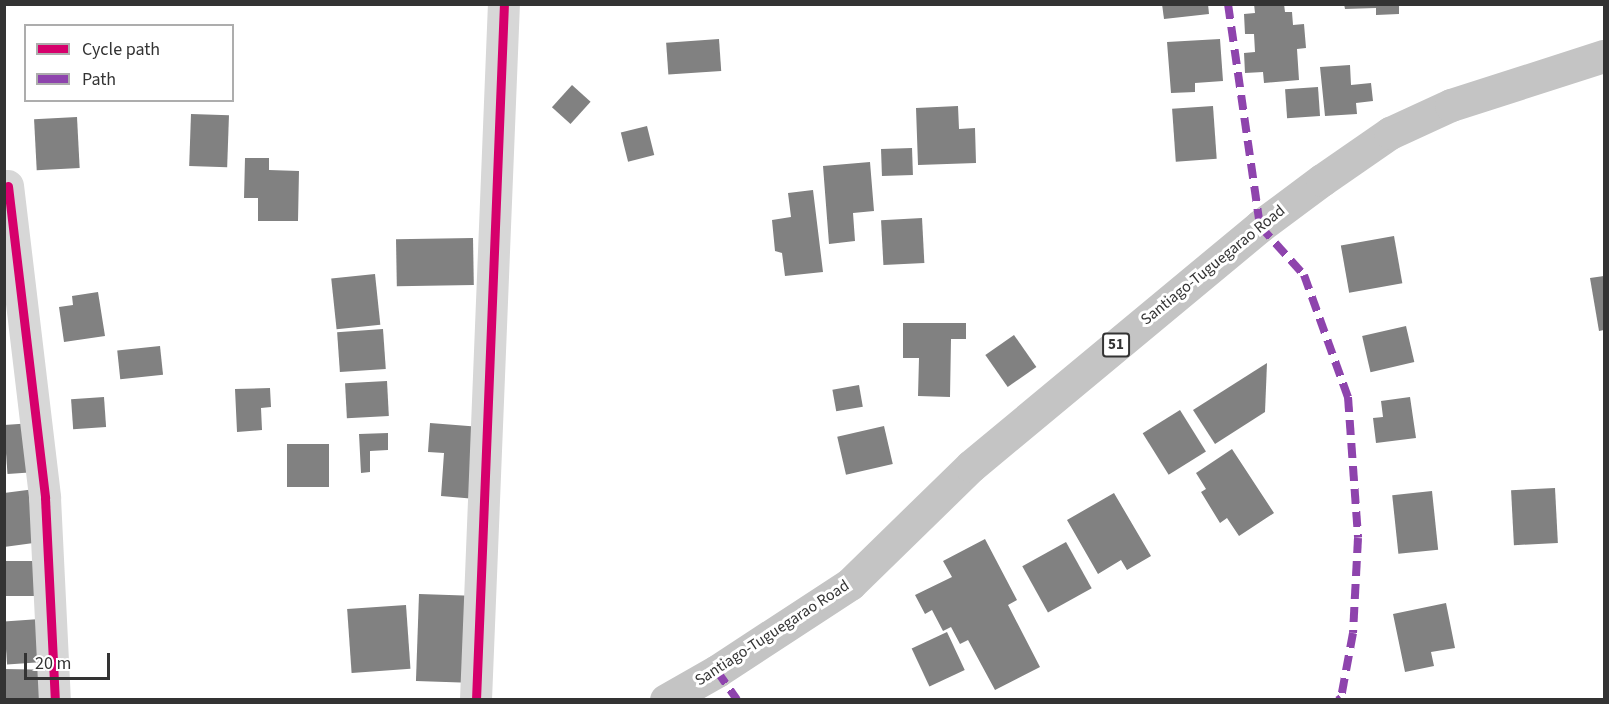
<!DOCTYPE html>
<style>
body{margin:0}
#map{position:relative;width:1609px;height:704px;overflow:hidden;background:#fff;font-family:"Source Sans 3",sans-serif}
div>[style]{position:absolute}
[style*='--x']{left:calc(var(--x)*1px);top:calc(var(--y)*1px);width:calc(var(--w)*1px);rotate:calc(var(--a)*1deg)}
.building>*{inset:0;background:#818181;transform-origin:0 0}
.street>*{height:32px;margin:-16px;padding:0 16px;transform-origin:16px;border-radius:16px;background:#d7d7d7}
.highway>*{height:33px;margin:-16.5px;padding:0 16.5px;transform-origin:16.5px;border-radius:16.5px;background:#c4c4c4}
.quiet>*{height:8px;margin-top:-4px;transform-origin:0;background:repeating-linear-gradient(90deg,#8e44ad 0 15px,transparent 0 23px)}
.cycleway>*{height:9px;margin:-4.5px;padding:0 4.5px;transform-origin:4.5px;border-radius:4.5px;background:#d6006c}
span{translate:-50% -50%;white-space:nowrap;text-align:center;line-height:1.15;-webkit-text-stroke:6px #fff;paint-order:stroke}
.shield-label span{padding:2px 4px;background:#fff;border:2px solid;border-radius:4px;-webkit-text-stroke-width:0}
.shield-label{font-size:15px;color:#333;font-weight:700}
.street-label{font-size:16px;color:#333}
.frame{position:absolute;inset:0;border:6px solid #333;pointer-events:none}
.legend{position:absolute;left:24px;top:24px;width:210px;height:78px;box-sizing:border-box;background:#fff;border:2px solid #adadad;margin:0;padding:8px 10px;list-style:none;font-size:18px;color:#333}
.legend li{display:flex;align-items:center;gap:12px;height:30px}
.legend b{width:30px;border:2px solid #adadad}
.scale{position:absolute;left:24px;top:653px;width:86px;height:27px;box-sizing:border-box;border:3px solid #333;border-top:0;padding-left:8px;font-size:18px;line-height:21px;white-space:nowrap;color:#333;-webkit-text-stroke:4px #fff;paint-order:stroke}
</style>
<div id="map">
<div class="building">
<i style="clip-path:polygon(1162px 4px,1208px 4px,1209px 14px,1164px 19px)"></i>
<i style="clip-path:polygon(1254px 4px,1284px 4px,1285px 12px,1292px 12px,1293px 25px,1304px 24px,1306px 48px,1297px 49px,1299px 80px,1264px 83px,1263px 72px,1245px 73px,1244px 53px,1255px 52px,1254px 34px,1245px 34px,1244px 14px,1255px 13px)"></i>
<i style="clip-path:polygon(1344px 4px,1399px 4px,1399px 14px,1376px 15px,1376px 8px,1345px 9px)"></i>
<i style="left:719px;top:39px;width:32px;height:53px;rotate:86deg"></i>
<i style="clip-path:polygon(1220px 39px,1223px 81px,1195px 83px,1195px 92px,1171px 93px,1167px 42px)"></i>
<i style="clip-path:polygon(1350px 65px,1351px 85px,1371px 83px,1373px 101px,1356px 103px,1357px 114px,1325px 116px,1320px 67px)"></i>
<i style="left:572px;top:85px;width:25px;height:30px;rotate:42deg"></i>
<i style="left:1318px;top:87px;width:29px;height:33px;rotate:86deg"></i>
<i style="clip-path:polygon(958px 106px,959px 129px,975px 128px,976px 163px,918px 165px,916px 108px)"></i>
<i style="left:1213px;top:106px;width:53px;height:41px;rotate:86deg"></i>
<i style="left:191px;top:114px;width:38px;height:52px;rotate:2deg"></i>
<i style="left:77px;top:117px;width:51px;height:43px;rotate:87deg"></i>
<i style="left:647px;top:126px;width:30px;height:27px;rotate:76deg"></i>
<i style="left:912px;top:148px;width:27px;height:31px;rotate:88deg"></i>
<i style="clip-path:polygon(245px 158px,269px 158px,269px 170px,299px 171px,298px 221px,258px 221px,258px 198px,244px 198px)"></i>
<i style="clip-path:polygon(870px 162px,874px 211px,853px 213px,855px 241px,829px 244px,823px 166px)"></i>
<i style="clip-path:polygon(813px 190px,823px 272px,785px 276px,782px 253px,775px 251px,772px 220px,791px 217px,788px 193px)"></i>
<i style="left:922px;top:218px;width:45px;height:41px;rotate:87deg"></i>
<i style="left:1394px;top:236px;width:48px;height:54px;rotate:80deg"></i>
<i style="left:473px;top:238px;width:47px;height:77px;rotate:89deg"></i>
<i style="left:375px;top:274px;width:51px;height:44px;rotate:84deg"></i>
<i style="clip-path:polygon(1604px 276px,1604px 330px,1599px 331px,1590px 278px)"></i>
<i style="clip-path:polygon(98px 292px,105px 336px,64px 342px,59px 307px,73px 305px,72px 296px)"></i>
<i style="clip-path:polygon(903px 323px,966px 323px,966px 339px,951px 339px,950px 397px,918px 396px,919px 358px,903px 358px)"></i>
<i style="left:1406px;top:326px;width:37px;height:45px;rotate:77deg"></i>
<i style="left:383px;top:329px;width:40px;height:46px;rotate:86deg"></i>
<i style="left:1014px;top:335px;width:39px;height:35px;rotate:55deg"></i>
<i style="left:160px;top:346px;width:29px;height:43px;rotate:84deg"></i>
<i style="clip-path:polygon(1267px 363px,1265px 412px,1215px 444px,1193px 410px)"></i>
<i style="left:387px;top:381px;width:35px;height:42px;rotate:87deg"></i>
<i style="left:859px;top:385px;width:22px;height:27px;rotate:80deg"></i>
<i style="clip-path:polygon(270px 388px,271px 407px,261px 408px,262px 430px,237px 432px,235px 389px)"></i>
<i style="left:104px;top:397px;width:30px;height:33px;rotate:86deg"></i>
<i style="clip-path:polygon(1410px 397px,1416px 438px,1376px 443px,1373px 418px,1383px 417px,1381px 401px)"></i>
<i style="left:1180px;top:410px;width:49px;height:44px;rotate:58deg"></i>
<i style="left:33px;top:423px;width:49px;height:29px;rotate:86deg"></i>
<i style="clip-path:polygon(430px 423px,481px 427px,476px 499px,441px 496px,444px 453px,428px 452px)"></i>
<i style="left:884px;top:426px;width:39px;height:48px;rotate:77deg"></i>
<i style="clip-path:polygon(388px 433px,388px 450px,370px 451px,370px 472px,361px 473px,359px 434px)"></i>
<i style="left:329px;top:444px;width:43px;height:42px;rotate:90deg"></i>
<i style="clip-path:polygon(1232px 449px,1274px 513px,1239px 536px,1227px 518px,1220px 523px,1201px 492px,1206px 489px,1196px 473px)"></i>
<i style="left:1555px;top:488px;width:55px;height:44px;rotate:87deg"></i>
<i style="clip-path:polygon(35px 489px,41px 542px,4px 547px,4px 493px)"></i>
<i style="left:1432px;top:491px;width:59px;height:40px;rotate:84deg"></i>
<i style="clip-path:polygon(1114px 493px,1151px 556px,1127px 570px,1121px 560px,1098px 574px,1067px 520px)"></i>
<i style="clip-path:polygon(985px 539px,1017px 600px,1008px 605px,1040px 667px,995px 690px,968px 640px,960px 644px,951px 627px,943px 631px,932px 610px,925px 614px,915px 595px,952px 577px,943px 561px)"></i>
<i style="left:1066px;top:542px;width:53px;height:50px;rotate:61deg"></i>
<i style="left:4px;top:561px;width:35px;height:35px"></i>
<i style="left:419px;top:594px;width:52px;height:87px;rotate:2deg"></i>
<i style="clip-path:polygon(1446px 603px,1455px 648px,1431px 652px,1434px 666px,1405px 672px,1393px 614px)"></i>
<i style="left:406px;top:605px;width:64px;height:59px;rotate:86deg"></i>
<i style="left:40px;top:619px;width:43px;height:36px;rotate:86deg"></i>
<i style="left:947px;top:632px;width:42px;height:39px;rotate:65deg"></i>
<i style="left:4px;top:669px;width:42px;height:31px;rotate:1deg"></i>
</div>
<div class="street">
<i style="--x:8;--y:186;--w:314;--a:83.2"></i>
<i style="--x:45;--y:498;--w:202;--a:87.2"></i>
<i style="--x:476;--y:700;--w:697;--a:-87.7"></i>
</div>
<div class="highway">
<i style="--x:666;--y:700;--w:59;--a:-29.6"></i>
<i style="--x:717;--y:671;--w:159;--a:-33.2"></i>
<i style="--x:850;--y:584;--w:169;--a:-44.3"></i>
<i style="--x:971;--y:466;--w:376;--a:-39.7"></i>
<i style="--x:1260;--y:226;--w:77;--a:-36.6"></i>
<i style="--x:1322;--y:180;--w:83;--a:-34.7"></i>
<i style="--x:1390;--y:133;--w:67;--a:-24.7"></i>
<i style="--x:1451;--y:105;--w:161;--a:-17.8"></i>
</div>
<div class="quiet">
<i style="--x:1228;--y:4;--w:224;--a:81.8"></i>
<i style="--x:1260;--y:226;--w:66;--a:48.1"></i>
<i style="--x:1304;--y:275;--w:130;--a:70.2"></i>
<i style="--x:1348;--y:397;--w:141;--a:85.9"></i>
<i style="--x:1358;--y:538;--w:95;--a:93"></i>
<i style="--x:1353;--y:633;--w:66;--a:100.5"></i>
<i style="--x:1341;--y:698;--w:4;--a:146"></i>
<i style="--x:717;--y:671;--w:35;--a:55"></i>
</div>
<div class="cycleway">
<i style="--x:8;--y:186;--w:314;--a:83.2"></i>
<i style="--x:45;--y:498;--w:202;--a:87.2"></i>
<i style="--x:476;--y:700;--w:697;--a:-87.7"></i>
</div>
<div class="shield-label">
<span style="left:1116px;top:345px">51</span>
</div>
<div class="street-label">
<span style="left:1213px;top:265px;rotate:-39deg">Santiago-Tuguegarao Road</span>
<span style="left:772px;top:633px;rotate:-33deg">Santiago-Tuguegarao Road</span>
</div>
<div class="frame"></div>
<ul class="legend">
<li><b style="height:8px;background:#d6006c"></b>Cycle path</li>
<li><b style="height:8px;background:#8e44ad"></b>Path</li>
</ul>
<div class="scale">20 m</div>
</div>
